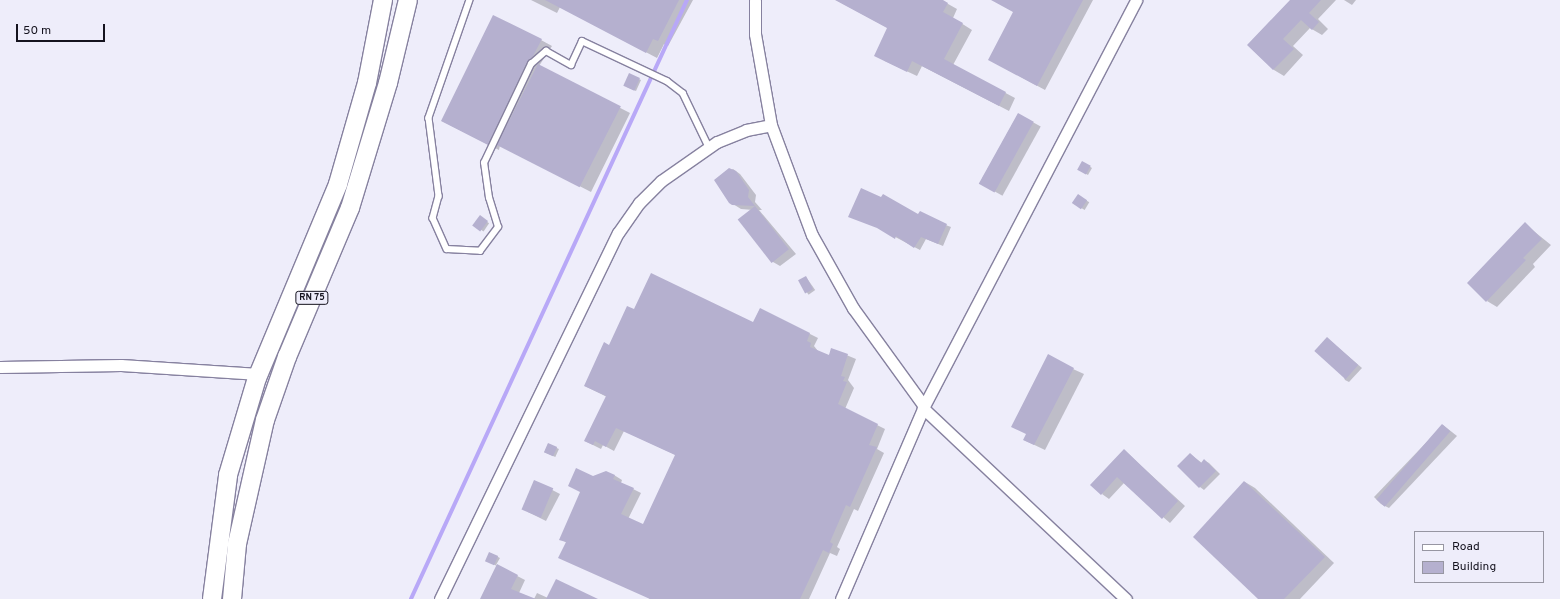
<!DOCTYPE html>
<style>
body{margin:0}
#map{position:relative;width:1560px;height:599px;overflow:hidden;background:#eeedfa;font-family:Overpass,sans-serif}
div>[style]{position:absolute}
[style*='--x']{left:calc(var(--x)*1px);top:calc(var(--y)*1px);width:calc(var(--w)*1px);rotate:calc(var(--a)*1deg)}
.shadow>*{inset:0;background:#0003;transform-origin:0 0}
.stream>*{height:3.5px;margin:-1.75px;padding:0 1.75px;transform-origin:1.75px;border-radius:1.75px;background:#b8a8f7}
.building>*{inset:0;background:#b5b0cf;transform-origin:0 0}
.roads{filter:drop-shadow(1px 0 #86819f) drop-shadow(-1px 0 #86819f) drop-shadow(0 1px #86819f) drop-shadow(0 -1px #86819f)}
.service>*{height:5.5px;margin:-2.75px;padding:0 2.75px;transform-origin:2.75px;border-radius:2.75px;background:#fff}
.minor>*{height:11px;margin:-5.5px;padding:0 5.5px;transform-origin:5.5px;border-radius:5.5px;background:#fff}
.trunk>*{height:18px;margin:-9px;padding:0 9px;transform-origin:9px;border-radius:9px;background:#fff}
span{translate:-50% -50%;white-space:nowrap;text-align:center;line-height:1.15;-webkit-text-stroke:3px #eeedfa;paint-order:stroke}
.shield-label span{padding:1px 3px;background:#eeedfa;border:1px solid;border-radius:3px;-webkit-text-stroke-width:0}
.shield-label{font-size:9px;color:#15131e;font-weight:700}
.legend{position:absolute;left:1414px;top:531px;width:130px;height:52px;box-sizing:border-box;background:#eeedfa;border:1px solid #9796a2;margin:0;padding:5px 7px;list-style:none;font-size:12px;color:#15131e}
.legend li{display:flex;align-items:center;gap:8px;height:20px}
.legend b{width:20px;border:1px solid #9796a2}
.scale{position:absolute;left:16px;top:24px;width:89px;height:18px;box-sizing:border-box;border:2px solid #15131e;border-top:0;padding-left:5px;font-size:12px;line-height:14px;white-space:nowrap;color:#15131e;-webkit-text-stroke:3px #eeedfa;paint-order:stroke}
</style>
<div id="map">
<div class="shadow">
<i style="clip-path:polygon(531px 0,693px 0,668px 46px,664px 44px,657px 58px,560px 7px,557px 13px)"></i>
<i style="clip-path:polygon(836px 0,941px 0,957px 9px,953px 18px,972px 30px,953px 65px,1015px 98px,1009px 111px,922px 66px,917px 76px,885px 61px,888px 28px)"></i>
<i style="clip-path:polygon(993px 0,1093px 0,1045px 90px,997px 64px,1014px 12px)"></i>
<i style="clip-path:polygon(1291px 0,1336px 0,1318px 19px,1328px 29px,1322px 35px,1310px 28px,1293px 46px,1303px 55px,1284px 76px,1274px 70px,1248px 45px)"></i>
<i style="clip-path:polygon(1344px 0,1356px 0,1352px 5px)"></i>
<i style="clip-path:polygon(541px 40px,552px 46px,539px 66px,630px 113px,591px 192px,500px 145px,499px 150px,442px 121px)"></i>
<i style="clip-path:polygon(630px 75px,641px 80px,636px 91px,627px 87px)"></i>
<i style="left:1018px;top:114px;width:26px;height:79px;rotate:29deg"></i>
<i style="clip-path:polygon(1083px 162px,1092px 168px,1088px 175px,1079px 170px)"></i>
<i style="clip-path:polygon(733px 169px,740px 174px,756px 195px,755px 202px,762px 210px,759px 210px,796px 254px,780px 266px,773px 262px,753px 210px,741px 209px,733px 204px,715px 180px)"></i>
<i style="left:1079px;top:196px;width:12px;height:9px;rotate:31deg"></i>
<i style="clip-path:polygon(919px 215px,951px 227px,943px 246px,926px 239px,920px 250px,882px 230px)"></i>
<i style="left:480px;top:217px;width:11px;height:10px;rotate:34deg"></i>
<i style="clip-path:polygon(1525px 224px,1551px 245px,1533px 264px,1535px 267px,1497px 307px,1487px 301px)"></i>
<i style="left:806px;top:277px;width:16px;height:8px;rotate:55deg"></i>
<i style="clip-path:polygon(760px 309px,818px 338px,814px 346px,818px 351px,829px 356px,832px 349px,856px 359px,848px 380px,854px 388px,845px 409px,885px 429px,877px 449px,884px 453px,858px 511px,854px 509px,837px 547px,840px 549px,837px 556px,830px 553px,809px 599px,650px 599px,561px 539px,593px 477px,614px 475px,622px 480px,621px 483px,641px 493px,628px 519px,644px 526px,676px 455px,624px 431px,614px 451px,603px 445px,601px 449px,585px 441px,607px 397px,585px 386px,635px 310px,753px 324px)"></i>
<i style="clip-path:polygon(1327px 338px,1362px 368px,1349px 382px,1345px 380px)"></i>
<i style="clip-path:polygon(1073px 369px,1084px 374px,1045px 450px,1024px 440px)"></i>
<i style="clip-path:polygon(1443px 425px,1457px 436px,1389px 508px,1381px 504px,1374px 497px)"></i>
<i style="left:548px;top:444px;width:12px;height:9px;rotate:24deg"></i>
<i style="clip-path:polygon(1124px 450px,1185px 506px,1170px 523px,1124px 483px,1109px 499px,1102px 494px)"></i>
<i style="clip-path:polygon(1190px 454px,1202px 463px,1204px 460px,1209px 463px,1220px 474px,1204px 490px,1200px 487px)"></i>
<i style="clip-path:polygon(535px 481px,560px 494px,546px 521px,528px 512px)"></i>
<i style="clip-path:polygon(1245px 482px,1255px 488px,1334px 563px,1300px 599px,1259px 599px)"></i>
<i style="clip-path:polygon(490px 553px,500px 558px,496px 565px,525px 580px,519px 593px,533px 599px,481px 599px,497px 566px,486px 561px)"></i>
<i style="clip-path:polygon(537px 593px,548px 598px,596px 599px,534px 599px)"></i>
</div>
<div class="stream">
<i style="--x:411;--y:599;--w:660;--a:-65.26"></i>
</div>
<div class="building">
<i style="clip-path:polygon(545px 0,679px 0,658px 41px,653px 39px,646px 53px)"></i>
<i style="clip-path:polygon(835px 0,943px 0,948px 3px,943px 12px,963px 23px,944px 59px,1006px 92px,999px 106px,912px 61px,907px 72px,874px 56px,887px 28px)"></i>
<i style="clip-path:polygon(991px 0,1083px 0,1037px 86px,988px 60px,1013px 12px)"></i>
<i style="clip-path:polygon(1290px 0,1321px 0,1309px 13px,1319px 22px,1312px 30px,1301px 20px,1283px 39px,1294px 49px,1273px 70px,1247px 45px)"></i>
<i style="clip-path:polygon(493px 15px,542px 39px,533px 56px,527px 62px,488px 145px,441px 121px)"></i>
<i style="left:538px;top:64px;width:93px;height:91px;rotate:27deg"></i>
<i style="left:629px;top:73px;width:12px;height:14px;rotate:24deg"></i>
<i style="left:1018px;top:113px;width:18px;height:81px;rotate:29deg"></i>
<i style="left:1082px;top:161px;width:10px;height:10px;rotate:29deg"></i>
<i style="clip-path:polygon(729px 168px,736px 171px,749px 190px,748px 197px,755px 206px,732px 205px,729px 203px,714px 180px)"></i>
<i style="clip-path:polygon(861px 188px,881px 197px,883px 194px,918px 214px,920px 211px,947px 224px,938px 244px,921px 237px,914px 248px,896px 236px,895px 239px,877px 228px,848px 217px)"></i>
<i style="left:1078px;top:194px;width:11px;height:11px;rotate:34deg"></i>
<i style="left:755px;top:206px;width:55px;height:22px;rotate:52deg"></i>
<i style="left:480px;top:215px;width:10px;height:13px;rotate:37deg"></i>
<i style="clip-path:polygon(1525px 222px,1542px 239px,1523px 258px,1526px 260px,1486px 302px,1467px 283px)"></i>
<i style="clip-path:polygon(651px 273px,753px 322px,760px 308px,810px 333px,807px 341px,811px 343px,810px 347px,829px 355px,831px 348px,848px 354px,841px 376px,845px 377px,843px 381px,847px 382px,838px 404px,878px 424px,869px 445px,877px 447px,850px 507px,846px 505px,830px 542px,833px 544px,829px 553px,823px 550px,800px 599px,650px 599px,558px 558px,566px 542px,559px 540px,580px 492px,568px 486px,576px 468px,593px 476px,606px 471px,615px 475px,613px 479px,634px 488px,621px 514px,643px 524px,675px 455px,616px 428px,606px 447px,595px 441px,593px 445px,584px 441px,606px 396px,584px 386px,604px 342px,609px 345px,627px 306px,634px 309px)"></i>
<i style="left:806px;top:276px;width:15px;height:9px;rotate:62deg"></i>
<i style="left:1327px;top:337px;width:42px;height:19px;rotate:42deg"></i>
<i style="clip-path:polygon(1048px 354px,1074px 368px,1034px 445px,1023px 440px,1026px 434px,1011px 427px)"></i>
<i style="left:1442px;top:424px;width:11px;height:100px;rotate:41deg"></i>
<i style="left:548px;top:443px;width:10px;height:10px;rotate:24deg"></i>
<i style="clip-path:polygon(1124px 449px,1178px 501px,1162px 519px,1117px 477px,1101px 495px,1090px 485px)"></i>
<i style="clip-path:polygon(1190px 453px,1201px 463px,1204px 459px,1216px 471px,1199px 488px,1177px 466px)"></i>
<i style="left:534px;top:480px;width:21px;height:32px;rotate:23deg"></i>
<i style="clip-path:polygon(1244px 481px,1325px 557px,1284px 599px,1258px 599px,1193px 537px)"></i>
<i style="left:489px;top:552px;width:10px;height:10px;rotate:24deg"></i>
<i style="clip-path:polygon(497px 564px,518px 575px,511px 589px,536px 599px,480px 599px)"></i>
<i style="clip-path:polygon(556px 579px,598px 599px,546px 599px)"></i>
</div>
<div class="roads">
<div class="service">
<i style="--x:470;--y:0;--w:125;--a:109.2"></i>
<i style="--x:429;--y:118;--w:79;--a:82.7"></i>
<i style="--x:439;--y:196;--w:23;--a:105"></i>
<i style="--x:433;--y:218;--w:34;--a:66"></i>
<i style="--x:447;--y:249;--w:33;--a:3"></i>
<i style="--x:480;--y:251;--w:30;--a:-53"></i>
<i style="--x:498;--y:227;--w:30;--a:-107"></i>
<i style="--x:489;--y:198;--w:35;--a:-98"></i>
<i style="--x:484;--y:163;--w:110;--a:-64.6"></i>
<i style="--x:531;--y:64;--w:20;--a:-41"></i>
<i style="--x:546;--y:51;--w:29;--a:29"></i>
<i style="--x:571;--y:65;--w:26;--a:-65"></i>
<i style="--x:582;--y:41;--w:94;--a:25.2"></i>
<i style="--x:667;--y:81;--w:20;--a:37"></i>
<i style="--x:683;--y:93;--w:60;--a:64.3"></i>
</div>
<div class="minor">
<i style="--x:755;--y:0;--w:34;--a:90"></i>
<i style="--x:755;--y:34;--w:92;--a:80"></i>
<i style="--x:0;--y:367;--w:121;--a:-0.9"></i>
<i style="--x:121;--y:365;--w:138;--a:3.7"></i>
<i style="--x:923;--y:408;--w:279;--a:43.3"></i>
<i style="--x:440;--y:599;--w:407;--a:-64.1"></i>
<i style="--x:618;--y:233;--w:37;--a:-55"></i>
<i style="--x:639;--y:203;--w:31;--a:-45"></i>
<i style="--x:661;--y:181;--w:68;--a:-34.9"></i>
<i style="--x:717;--y:142;--w:31;--a:-22"></i>
<i style="--x:746;--y:130;--w:25;--a:-11"></i>
<i style="--x:771;--y:125;--w:117;--a:69.6"></i>
<i style="--x:812;--y:235;--w:84;--a:60.7"></i>
<i style="--x:853;--y:308;--w:121;--a:54.1"></i>
<i style="--x:841;--y:599;--w:210;--a:-66.7"></i>
<i style="--x:924;--y:406;--w:458;--a:-62.4"></i>
</div>
<div class="trunk">
<i style="--x:212;--y:599;--w:125;--a:-82.6"></i>
<i style="--x:228;--y:475;--w:101;--a:-73.4"></i>
<i style="--x:257;--y:378;--w:210;--a:-67.3"></i>
<i style="--x:338;--y:184;--w:105;--a:-74"></i>
<i style="--x:367;--y:83;--w:85;--a:-79.1"></i>
<i style="--x:232;--y:599;--w:55;--a:-84.8"></i>
<i style="--x:237;--y:544;--w:127;--a:-77.3"></i>
<i style="--x:265;--y:420;--w:67;--a:-70.8"></i>
<i style="--x:287;--y:357;--w:162;--a:-67.1"></i>
<i style="--x:350;--y:208;--w:131;--a:-73.1"></i>
<i style="--x:388;--y:83;--w:85;--a:-76.5"></i>
</div>
</div>
<div class="shield-label">
<span style="left:312px;top:298px">RN 75</span>
</div>
<ul class="legend">
<li><b style="height:5px;background:#fff"></b>Road</li>
<li><b style="height:11px;background:#b5b0cf"></b>Building</li>
</ul>
<div class="scale">50 m</div>
</div>
